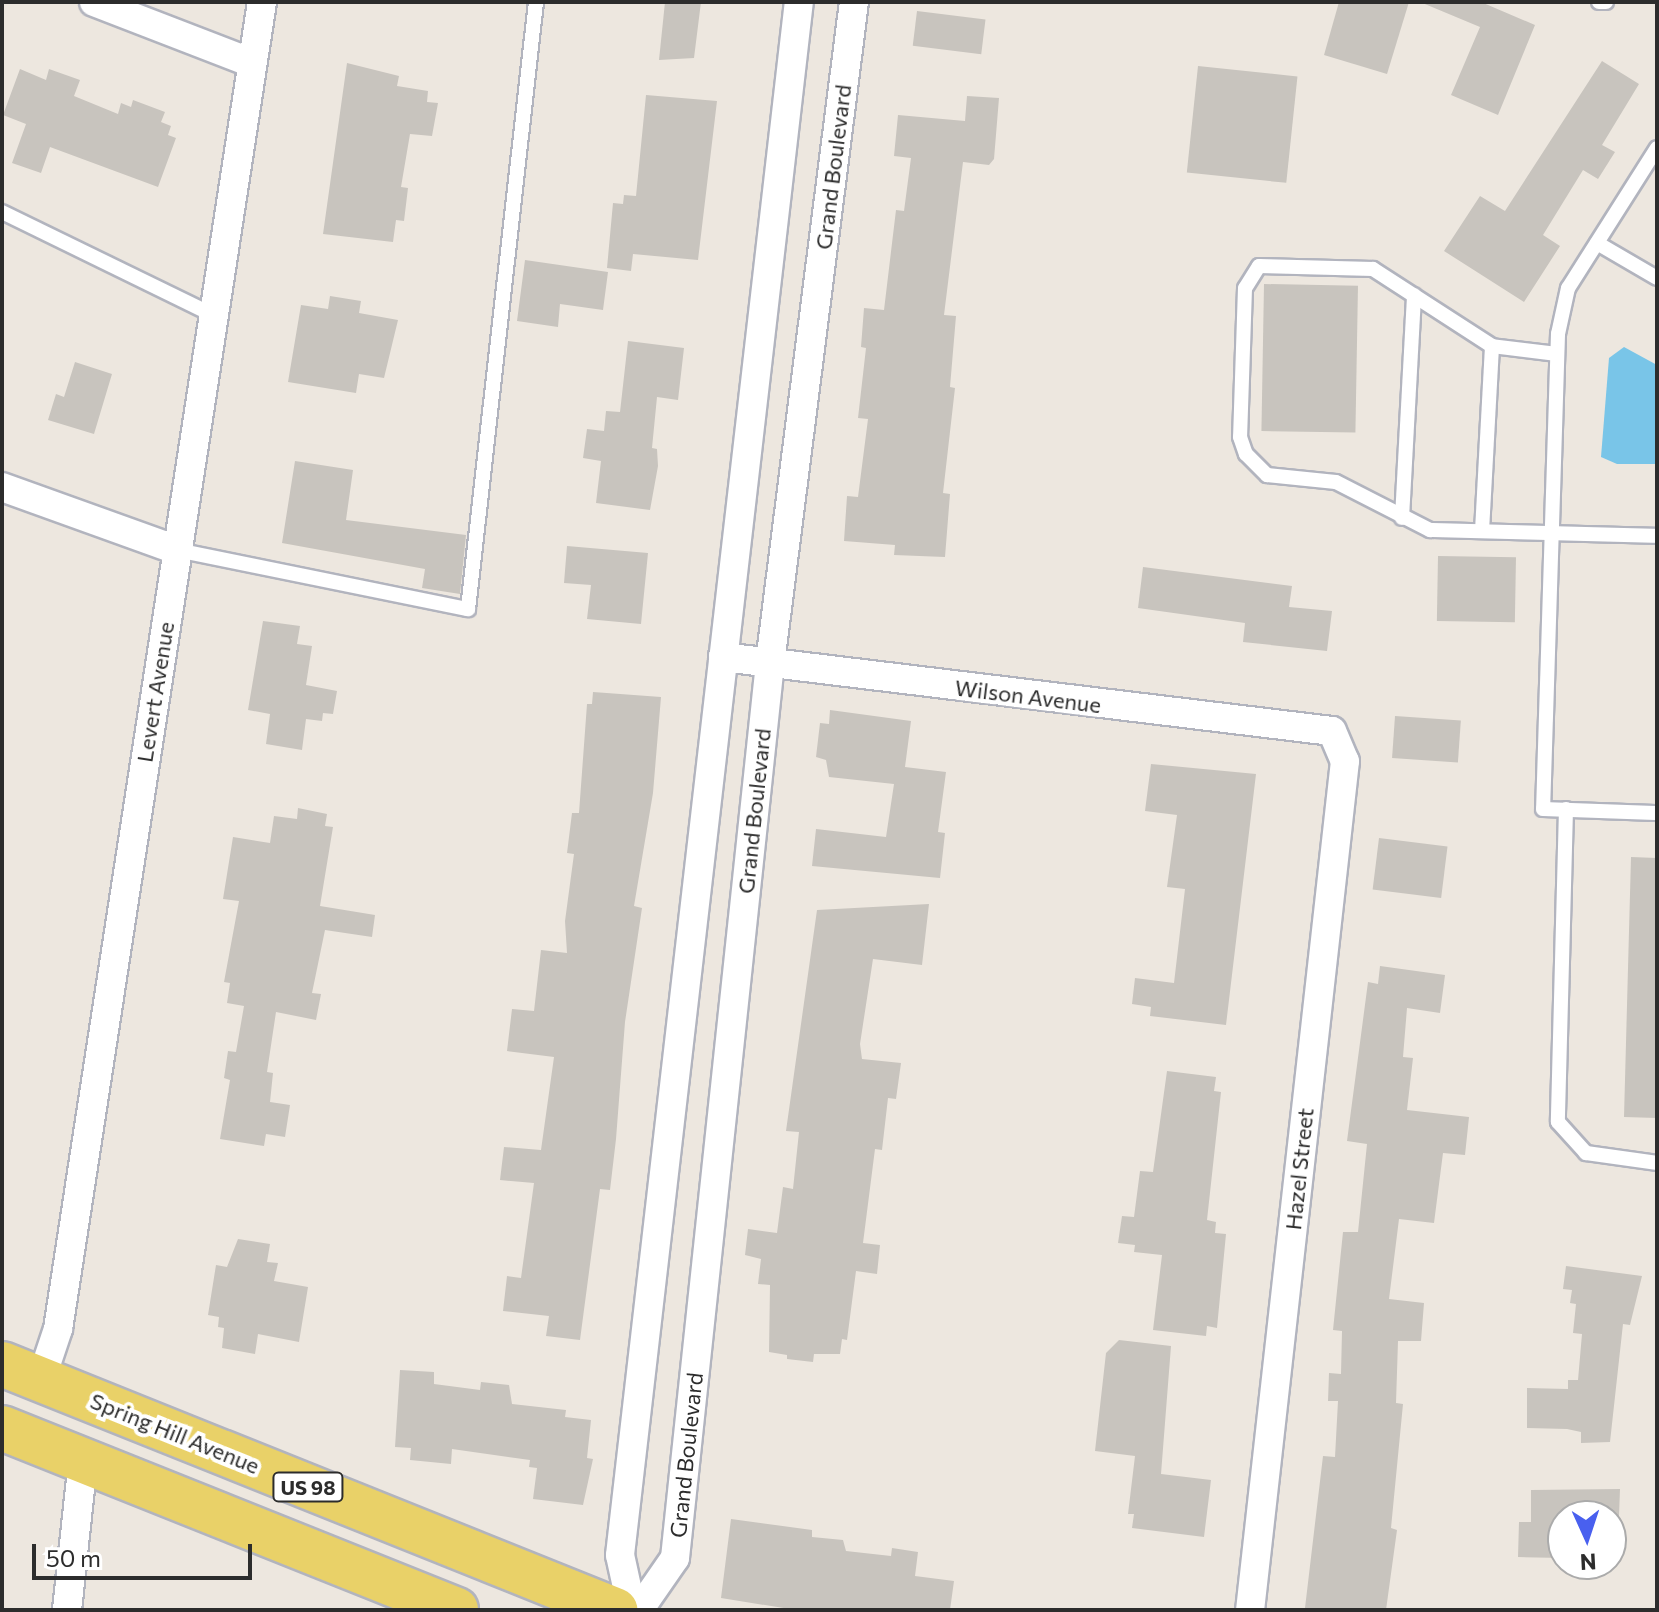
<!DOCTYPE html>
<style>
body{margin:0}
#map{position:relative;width:1659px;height:1612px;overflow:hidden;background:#ede7df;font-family:Commissioner,sans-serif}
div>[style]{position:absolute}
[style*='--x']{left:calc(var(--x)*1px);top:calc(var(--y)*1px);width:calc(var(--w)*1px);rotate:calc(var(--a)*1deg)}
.water>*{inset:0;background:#79c5e8}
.building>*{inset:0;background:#c8c4be;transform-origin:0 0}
.roads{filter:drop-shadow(2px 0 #b2b4be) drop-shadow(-2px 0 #b2b4be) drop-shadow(0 2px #b2b4be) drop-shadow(0 -2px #b2b4be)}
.service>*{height:14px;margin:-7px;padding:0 7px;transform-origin:7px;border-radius:7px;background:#fff}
.minor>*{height:28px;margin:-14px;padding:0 14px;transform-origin:14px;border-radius:14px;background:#fff}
.primary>*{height:44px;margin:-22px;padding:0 22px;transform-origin:22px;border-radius:22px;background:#e9d168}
span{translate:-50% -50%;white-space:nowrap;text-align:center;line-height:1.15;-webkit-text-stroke:8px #fff;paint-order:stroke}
.shield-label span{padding:2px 6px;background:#fff;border:2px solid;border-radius:6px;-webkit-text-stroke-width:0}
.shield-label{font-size:20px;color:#2c2c2c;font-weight:700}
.street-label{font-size:22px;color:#2c2c2c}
.frame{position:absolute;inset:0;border:4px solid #2c2c2c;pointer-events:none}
.north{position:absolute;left:1547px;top:1500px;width:80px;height:80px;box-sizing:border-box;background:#fff;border:2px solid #ababab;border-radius:50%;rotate:177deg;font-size:22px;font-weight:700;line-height:32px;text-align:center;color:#2c2c2c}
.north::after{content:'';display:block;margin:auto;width:28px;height:36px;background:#4960ef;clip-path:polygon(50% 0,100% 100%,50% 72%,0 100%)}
.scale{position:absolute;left:32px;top:1544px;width:220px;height:36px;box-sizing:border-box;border:4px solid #2c2c2c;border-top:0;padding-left:10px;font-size:24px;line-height:28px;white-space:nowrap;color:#2c2c2c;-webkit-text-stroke:6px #fff;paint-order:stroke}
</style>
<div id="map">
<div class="water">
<i style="clip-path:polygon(1624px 347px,1657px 365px,1657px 464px,1617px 464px,1601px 457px,1609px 358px)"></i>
</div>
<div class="building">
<i style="clip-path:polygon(665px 2px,701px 2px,694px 58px,659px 60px)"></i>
<i style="clip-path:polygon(1339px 2px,1409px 2px,1387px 74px,1324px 55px)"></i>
<i style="clip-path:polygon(1420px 2px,1481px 2px,1535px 25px,1498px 115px,1451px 95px,1480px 27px)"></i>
<i style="left:917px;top:11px;width:69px;height:35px;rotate:7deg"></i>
<i style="clip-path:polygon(1602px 61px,1639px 84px,1602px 145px,1615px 152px,1598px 179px,1583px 170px,1543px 235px,1560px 246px,1524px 302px,1444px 251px,1480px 196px,1505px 211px)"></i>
<i style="clip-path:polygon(347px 63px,399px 76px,397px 86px,428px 91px,427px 102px,438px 103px,432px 136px,410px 134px,401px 187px,408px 188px,404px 221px,396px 220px,393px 242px,323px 234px)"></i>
<i style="left:1198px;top:66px;width:100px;height:107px;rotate:6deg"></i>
<i style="clip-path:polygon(20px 69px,46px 80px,49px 69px,80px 80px,74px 96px,118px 114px,121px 103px,131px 107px,133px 100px,165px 112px,161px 122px,171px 126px,168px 135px,176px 138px,158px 187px,50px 147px,41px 173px,12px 163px,26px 124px,3px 115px)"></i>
<i style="clip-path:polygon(646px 95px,717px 101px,698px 260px,633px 254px,631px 271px,607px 268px,613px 203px,623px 204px,624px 195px,636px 196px)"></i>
<i style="clip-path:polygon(967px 96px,999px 98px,994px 159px,989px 165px,963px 162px,944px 315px,956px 316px,950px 387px,955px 388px,943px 493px,950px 494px,945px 557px,894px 555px,895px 545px,844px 541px,847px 496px,858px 497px,868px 419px,858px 418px,866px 348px,861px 347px,864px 308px,884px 310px,896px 210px,904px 211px,911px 158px,894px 156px,898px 115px,965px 121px)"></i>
<i style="clip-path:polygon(525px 260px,608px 272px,603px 310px,560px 304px,558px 327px,517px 321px)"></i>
<i style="left:1264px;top:284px;width:94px;height:147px;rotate:1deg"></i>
<i style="clip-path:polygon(330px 296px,361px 301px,359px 313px,398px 320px,384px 378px,359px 374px,356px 393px,288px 382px,301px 305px,328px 309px)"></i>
<i style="clip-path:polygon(628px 341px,684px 348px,678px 400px,657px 397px,652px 448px,657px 449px,658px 466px,650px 510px,596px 503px,601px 461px,583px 458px,587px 429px,604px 431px,606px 411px,620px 412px)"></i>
<i style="clip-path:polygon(75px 362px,112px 374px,94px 434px,48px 420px,56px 394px,64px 397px)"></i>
<i style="clip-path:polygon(295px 461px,353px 470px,346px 520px,466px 535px,460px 594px,422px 588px,425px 569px,282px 543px)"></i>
<i style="clip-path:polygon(567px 546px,648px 553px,641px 624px,587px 619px,591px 585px,564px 583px)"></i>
<i style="left:1438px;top:556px;width:78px;height:65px;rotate:1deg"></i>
<i style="clip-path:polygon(1143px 567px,1292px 586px,1289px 607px,1332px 611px,1327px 651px,1243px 642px,1245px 623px,1138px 608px)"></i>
<i style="clip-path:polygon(263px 621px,300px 626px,297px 644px,312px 646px,306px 685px,337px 691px,333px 714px,323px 713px,322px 721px,306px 719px,302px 750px,266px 744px,270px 714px,248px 710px)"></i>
<i style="clip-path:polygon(593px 692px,661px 697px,653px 793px,634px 906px,642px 908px,625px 1022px,616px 1139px,610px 1190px,600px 1189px,580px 1340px,546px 1336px,549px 1316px,503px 1311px,507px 1276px,521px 1278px,534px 1183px,500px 1180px,504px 1147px,541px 1150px,554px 1057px,507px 1051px,512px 1009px,534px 1011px,541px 950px,567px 953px,565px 921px,574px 854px,567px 853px,572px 813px,579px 813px,587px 704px,592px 704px)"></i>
<i style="clip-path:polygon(830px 710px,911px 721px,905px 767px,946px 772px,938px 832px,945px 833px,940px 878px,812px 866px,816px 829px,886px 837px,894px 784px,829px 777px,826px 760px,816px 757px,820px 723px,829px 724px)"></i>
<i style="left:1395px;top:716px;width:66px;height:42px;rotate:4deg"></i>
<i style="clip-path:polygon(1151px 764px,1256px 774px,1226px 1025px,1150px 1016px,1151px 1007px,1132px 1004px,1135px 978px,1174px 983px,1185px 889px,1167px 887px,1177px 815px,1145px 811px)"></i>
<i style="clip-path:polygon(298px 808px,327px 814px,325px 826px,333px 827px,320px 906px,375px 915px,372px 937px,325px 930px,312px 993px,321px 994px,316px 1020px,276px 1012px,267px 1072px,273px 1073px,270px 1102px,290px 1105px,285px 1137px,266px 1134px,264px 1146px,220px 1139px,230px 1080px,224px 1078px,228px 1051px,236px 1052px,244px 1006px,227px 1003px,230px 983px,224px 982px,239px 901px,223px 899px,233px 837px,270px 843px,274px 816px,297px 819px)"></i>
<i style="left:1379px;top:838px;width:69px;height:52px;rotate:7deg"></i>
<i style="clip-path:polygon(1631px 857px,1657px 858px,1657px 1118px,1624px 1117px)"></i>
<i style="clip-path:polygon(929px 904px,922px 965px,873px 959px,860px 1044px,862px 1059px,901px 1063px,896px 1099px,888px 1098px,882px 1150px,875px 1149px,863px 1243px,880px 1245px,877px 1274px,856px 1271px,847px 1340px,842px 1339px,840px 1354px,814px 1354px,813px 1362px,787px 1359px,787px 1355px,769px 1352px,770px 1285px,758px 1284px,761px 1259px,745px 1255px,748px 1229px,777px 1233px,783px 1187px,793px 1189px,799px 1132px,786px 1131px,817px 910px)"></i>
<i style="clip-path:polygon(1380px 966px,1445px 975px,1440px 1013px,1407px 1008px,1403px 1057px,1413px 1058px,1407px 1110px,1469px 1117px,1465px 1155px,1443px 1153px,1434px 1223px,1399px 1219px,1389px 1299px,1424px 1303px,1421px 1341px,1398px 1341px,1396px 1403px,1403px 1404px,1391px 1528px,1397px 1530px,1386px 1610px,1305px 1608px,1323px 1456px,1335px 1457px,1338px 1401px,1328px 1401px,1329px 1373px,1341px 1374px,1342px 1331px,1333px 1330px,1343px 1232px,1358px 1232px,1367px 1144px,1347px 1141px,1368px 982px,1378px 984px)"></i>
<i style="clip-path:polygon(1167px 1071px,1216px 1077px,1214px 1091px,1221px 1092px,1207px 1220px,1216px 1222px,1215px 1233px,1226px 1234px,1217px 1328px,1207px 1326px,1206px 1336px,1153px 1330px,1162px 1255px,1134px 1252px,1135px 1245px,1118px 1243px,1122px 1216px,1134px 1217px,1140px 1171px,1153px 1172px)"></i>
<i style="clip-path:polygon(238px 1239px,270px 1244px,267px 1262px,278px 1263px,274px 1281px,308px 1287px,299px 1342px,258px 1334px,255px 1354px,222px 1348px,224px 1328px,218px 1327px,219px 1317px,208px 1315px,216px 1265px,227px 1267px)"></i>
<i style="clip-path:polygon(1566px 1266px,1642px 1276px,1630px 1325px,1623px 1324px,1610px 1442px,1581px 1443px,1581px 1432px,1567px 1429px,1527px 1428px,1527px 1388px,1568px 1389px,1568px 1380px,1578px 1380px,1582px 1334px,1573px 1333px,1576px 1304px,1570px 1303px,1572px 1290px,1563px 1289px)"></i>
<i style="clip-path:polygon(1119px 1340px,1171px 1346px,1161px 1474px,1211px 1480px,1204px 1537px,1132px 1528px,1134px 1514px,1128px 1514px,1135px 1456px,1095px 1451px,1106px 1353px)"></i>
<i style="clip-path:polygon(400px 1370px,434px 1372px,434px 1384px,480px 1390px,481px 1382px,509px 1385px,512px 1404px,566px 1410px,565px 1417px,591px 1420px,587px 1458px,593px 1459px,583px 1505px,533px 1499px,537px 1468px,529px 1467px,530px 1460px,452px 1449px,451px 1464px,410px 1460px,411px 1448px,395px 1447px)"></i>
<i style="clip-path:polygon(1620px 1489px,1619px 1516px,1563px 1516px,1563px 1558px,1518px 1557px,1519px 1522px,1531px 1522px,1531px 1490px)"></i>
<i style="clip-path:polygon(731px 1519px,812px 1530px,812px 1537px,843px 1540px,846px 1551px,891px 1556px,892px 1548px,918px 1552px,915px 1576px,954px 1581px,950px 1610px,796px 1610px,721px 1598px)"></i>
</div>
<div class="roads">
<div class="service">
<i style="--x:1599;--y:2;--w:7;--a:0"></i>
<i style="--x:1657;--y:148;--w:166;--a:122.4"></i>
<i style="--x:1568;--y:288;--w:47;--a:102.3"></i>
<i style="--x:1558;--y:334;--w:475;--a:91.8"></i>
<i style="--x:1543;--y:809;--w:114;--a:2"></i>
<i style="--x:2;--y:212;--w:235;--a:26"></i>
<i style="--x:1597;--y:243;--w:69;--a:30.3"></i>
<i style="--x:1557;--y:354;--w:65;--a:-173"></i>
<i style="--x:1492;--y:346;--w:142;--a:-147.1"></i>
<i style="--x:1373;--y:269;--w:114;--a:-178.5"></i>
<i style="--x:1259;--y:266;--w:26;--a:122"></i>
<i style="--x:1245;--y:288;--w:149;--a:91.9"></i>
<i style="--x:1240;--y:437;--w:18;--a:71"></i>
<i style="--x:1246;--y:454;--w:30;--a:45"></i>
<i style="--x:1267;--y:475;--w:69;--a:5.8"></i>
<i style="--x:1336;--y:482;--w:106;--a:27.1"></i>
<i style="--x:1430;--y:530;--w:227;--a:1.5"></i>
<i style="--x:1402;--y:518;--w:223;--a:-86.9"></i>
<i style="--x:1482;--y:531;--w:185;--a:-86.9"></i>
<i style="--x:177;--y:550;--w:297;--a:11.5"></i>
<i style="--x:468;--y:609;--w:611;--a:-83.61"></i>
<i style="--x:1566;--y:809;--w:313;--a:91.5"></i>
<i style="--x:1558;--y:1122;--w:42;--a:47.9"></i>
<i style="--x:1586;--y:1153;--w:72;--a:8"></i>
</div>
<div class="minor">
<i style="--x:94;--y:2;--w:169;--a:21.1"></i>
<i style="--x:2;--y:487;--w:186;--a:19.8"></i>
<i style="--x:723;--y:657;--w:613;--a:6.93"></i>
<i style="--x:1332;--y:731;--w:33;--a:67"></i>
<i style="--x:1345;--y:761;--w:854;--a:96.38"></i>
<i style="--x:41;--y:1380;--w:54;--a:-71.6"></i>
<i style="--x:58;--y:1329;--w:1343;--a:-81.26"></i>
<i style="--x:67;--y:1610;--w:150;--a:-83.9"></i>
<i style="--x:632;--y:1610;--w:56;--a:-102.3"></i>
<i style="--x:620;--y:1555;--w:1563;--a:-83.43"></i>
<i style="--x:639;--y:1610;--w:63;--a:-55.3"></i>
<i style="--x:675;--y:1558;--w:900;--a:-83.94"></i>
<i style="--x:770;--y:663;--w:666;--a:-82.76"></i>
</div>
<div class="primary">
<i style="--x:2;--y:1364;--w:661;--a:21.87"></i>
<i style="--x:2;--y:1428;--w:489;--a:21.8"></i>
</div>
</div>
<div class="shield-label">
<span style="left:308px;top:1487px">US 98</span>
</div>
<div class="street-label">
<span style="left:833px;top:167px;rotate:-83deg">Grand Boulevard</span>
<span style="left:155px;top:692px;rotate:-81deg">Levert Avenue</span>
<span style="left:1028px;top:696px;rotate:7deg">Wilson Avenue</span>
<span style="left:754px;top:811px;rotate:-84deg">Grand Boulevard</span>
<span style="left:1299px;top:1169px;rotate:-84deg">Hazel Street</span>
<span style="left:175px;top:1433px;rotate:22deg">Spring Hill Avenue</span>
<span style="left:686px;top:1455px;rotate:-84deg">Grand Boulevard</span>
</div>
<div class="frame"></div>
<div class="north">N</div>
<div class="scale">50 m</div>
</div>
